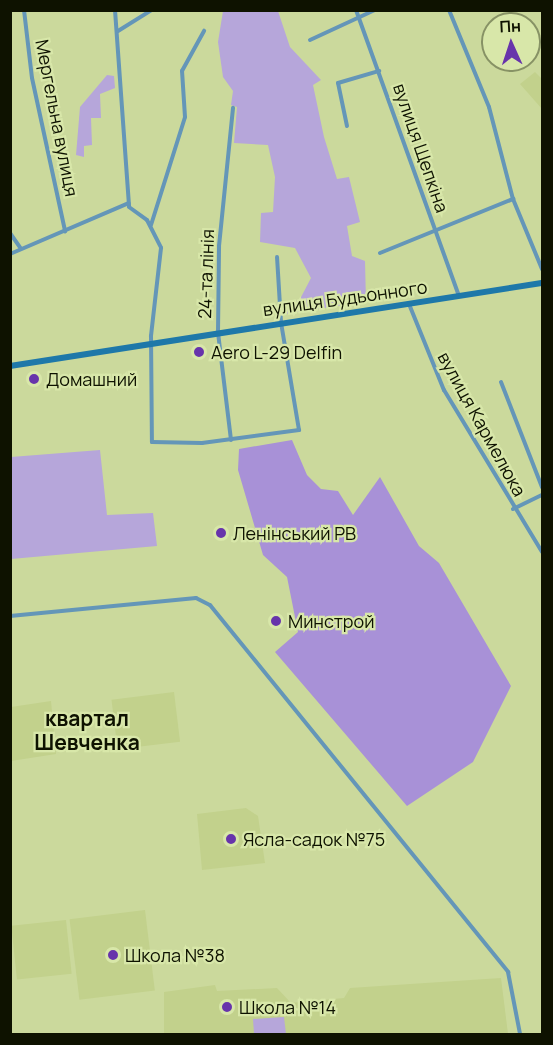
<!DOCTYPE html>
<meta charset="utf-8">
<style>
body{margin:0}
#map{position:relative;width:553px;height:1045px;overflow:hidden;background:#cbd99c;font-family:Manrope,sans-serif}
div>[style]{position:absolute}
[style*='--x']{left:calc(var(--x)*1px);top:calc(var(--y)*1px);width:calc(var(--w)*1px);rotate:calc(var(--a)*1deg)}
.built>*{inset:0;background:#c2d18c;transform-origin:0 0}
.green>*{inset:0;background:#b6a6da}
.forest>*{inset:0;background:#a891d7}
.minor>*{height:4px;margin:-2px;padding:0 2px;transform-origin:2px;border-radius:2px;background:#6496b8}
.secondary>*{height:6px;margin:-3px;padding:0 3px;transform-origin:3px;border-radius:3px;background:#1e78a9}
.dots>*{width:16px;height:16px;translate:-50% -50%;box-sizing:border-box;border:3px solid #d8e7a9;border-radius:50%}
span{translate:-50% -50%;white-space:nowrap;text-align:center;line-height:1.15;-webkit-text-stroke:4.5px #d8e7a9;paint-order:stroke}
.street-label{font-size:18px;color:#0e1200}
.poi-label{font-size:18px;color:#0e1200}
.left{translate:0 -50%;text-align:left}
.quarter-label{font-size:21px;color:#0e1200;font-weight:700}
.frame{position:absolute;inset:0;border:12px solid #0e1200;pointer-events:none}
.north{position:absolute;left:481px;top:12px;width:60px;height:60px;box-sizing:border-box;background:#d8e7a9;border:2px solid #879265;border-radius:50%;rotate:357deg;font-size:16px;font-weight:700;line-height:24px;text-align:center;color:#0e1200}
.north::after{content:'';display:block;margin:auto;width:21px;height:27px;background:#6734ab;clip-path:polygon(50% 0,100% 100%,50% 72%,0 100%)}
</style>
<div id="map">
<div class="built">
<i style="clip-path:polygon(535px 72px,542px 79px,542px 109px,520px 84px)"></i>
<i style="left:174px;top:692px;width:50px;height:63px;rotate:83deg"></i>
<i style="clip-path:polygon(51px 701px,56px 754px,11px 761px,11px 707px)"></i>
<i style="clip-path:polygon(246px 808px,258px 816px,265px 863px,202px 870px,197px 814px)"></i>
<i style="left:145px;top:910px;width:81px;height:76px;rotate:83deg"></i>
<i style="left:66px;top:920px;width:54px;height:55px;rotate:84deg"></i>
<i style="clip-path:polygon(501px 978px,508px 1034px,164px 1034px,164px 992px,215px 985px,217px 991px,277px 988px,291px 1003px,344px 998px,350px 988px)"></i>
</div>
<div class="green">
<i style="clip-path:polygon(223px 11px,278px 11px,290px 47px,321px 80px,313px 85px,324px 137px,337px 179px,349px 177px,360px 222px,347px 226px,352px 256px,365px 261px,366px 302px,284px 314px,283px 304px,299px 301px,311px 278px,295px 248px,260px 242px,261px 213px,273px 212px,275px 177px,268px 145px,234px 143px,237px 107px,231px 105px,233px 91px,223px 77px,218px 42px)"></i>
<i style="clip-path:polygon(107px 75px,114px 76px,115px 88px,100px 94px,101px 118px,91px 118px,92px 145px,84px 146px,84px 157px,76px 155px,80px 107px)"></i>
<i style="clip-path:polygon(100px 450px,107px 515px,153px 513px,157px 546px,11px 559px,11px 457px)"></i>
<i style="clip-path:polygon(284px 1017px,286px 1034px,254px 1034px,253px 1019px)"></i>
</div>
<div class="forest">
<i style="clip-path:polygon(292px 440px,307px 475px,321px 489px,338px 491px,353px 515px,380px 477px,419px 546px,439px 563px,511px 686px,473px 762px,407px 806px,275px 652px,298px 632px,287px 577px,263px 555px,238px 470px,239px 449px)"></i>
</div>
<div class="minor">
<i style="--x:24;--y:10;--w:68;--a:83.3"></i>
<i style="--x:32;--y:78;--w:157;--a:77.8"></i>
<i style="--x:115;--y:10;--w:197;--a:85.9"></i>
<i style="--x:129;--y:207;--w:22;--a:36"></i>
<i style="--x:147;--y:220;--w:31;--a:63"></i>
<i style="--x:161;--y:248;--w:89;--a:96.5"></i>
<i style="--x:151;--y:336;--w:106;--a:89.5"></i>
<i style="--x:152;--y:442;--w:50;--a:1.1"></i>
<i style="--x:202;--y:443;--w:98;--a:-7.6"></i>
<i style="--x:299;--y:430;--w:109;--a:-99.5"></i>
<i style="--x:281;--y:322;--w:65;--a:-93.5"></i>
<i style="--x:356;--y:10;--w:304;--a:70.2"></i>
<i style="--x:449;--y:10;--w:105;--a:67.6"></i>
<i style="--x:489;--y:107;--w:95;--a:75.4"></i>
<i style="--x:513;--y:199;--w:76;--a:67.5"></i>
<i style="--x:118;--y:31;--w:39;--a:-32"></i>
<i style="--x:310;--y:40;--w:72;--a:-24.8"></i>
<i style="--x:347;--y:126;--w:44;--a:-101.8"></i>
<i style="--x:338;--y:83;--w:43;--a:-16.3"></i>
<i style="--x:151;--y:225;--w:113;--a:-72.5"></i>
<i style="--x:185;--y:117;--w:46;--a:-93.7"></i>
<i style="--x:182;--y:71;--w:46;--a:-61.2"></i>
<i style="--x:10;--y:233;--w:19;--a:55"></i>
<i style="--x:380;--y:253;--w:144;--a:-22.1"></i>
<i style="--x:10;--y:254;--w:129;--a:-23.2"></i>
<i style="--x:409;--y:304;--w:93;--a:67.9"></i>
<i style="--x:444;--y:390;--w:189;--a:58.8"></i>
<i style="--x:501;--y:382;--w:113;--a:68.7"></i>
<i style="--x:231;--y:440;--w:109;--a:-96.9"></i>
<i style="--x:218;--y:332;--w:86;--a:-89.3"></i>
<i style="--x:219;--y:246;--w:139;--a:-84.2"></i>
<i style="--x:513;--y:509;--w:32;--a:-26"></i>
<i style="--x:10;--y:616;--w:187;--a:-5.5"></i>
<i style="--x:196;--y:598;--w:16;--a:27"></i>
<i style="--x:210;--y:605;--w:473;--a:50.9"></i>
<i style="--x:508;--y:972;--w:63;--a:79"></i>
</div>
<div class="secondary">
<i style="--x:10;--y:366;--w:538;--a:-8.87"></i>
</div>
<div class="dots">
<i style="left:199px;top:352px;background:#6734ab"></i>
<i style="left:34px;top:379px;background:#6734ab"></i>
<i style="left:221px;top:533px;background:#6734ab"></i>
<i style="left:276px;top:621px;background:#6734ab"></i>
<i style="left:231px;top:839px;background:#6734ab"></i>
<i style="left:113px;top:955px;background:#6734ab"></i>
<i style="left:227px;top:1007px;background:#6734ab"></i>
</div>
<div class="street-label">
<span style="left:57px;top:118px;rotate:79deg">Мергельна вулиця</span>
<span style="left:421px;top:148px;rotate:71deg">вулиця Щепкіна</span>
<span style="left:206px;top:274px;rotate:-88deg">24-та лінія</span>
<span style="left:345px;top:298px;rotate:-8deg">вулиця Будьонного</span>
<span style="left:482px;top:424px;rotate:61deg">вулиця Кармелюка</span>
</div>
<div class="poi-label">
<span class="left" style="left:211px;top:352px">Aero L-29 Delfin</span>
<span class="left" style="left:46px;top:379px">Домашний</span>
<span class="left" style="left:233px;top:533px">Ленінський РВ</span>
<span class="left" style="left:288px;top:621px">Минстрой</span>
<span class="left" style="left:243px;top:839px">Ясла-садок №75</span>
<span class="left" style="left:125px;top:955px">Школа №38</span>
<span class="left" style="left:239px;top:1007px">Школа №14</span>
</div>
<div class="quarter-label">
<span style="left:87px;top:730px">квартал<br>Шевченка</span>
</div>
<div class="frame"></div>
<div class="north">Пн</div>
</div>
